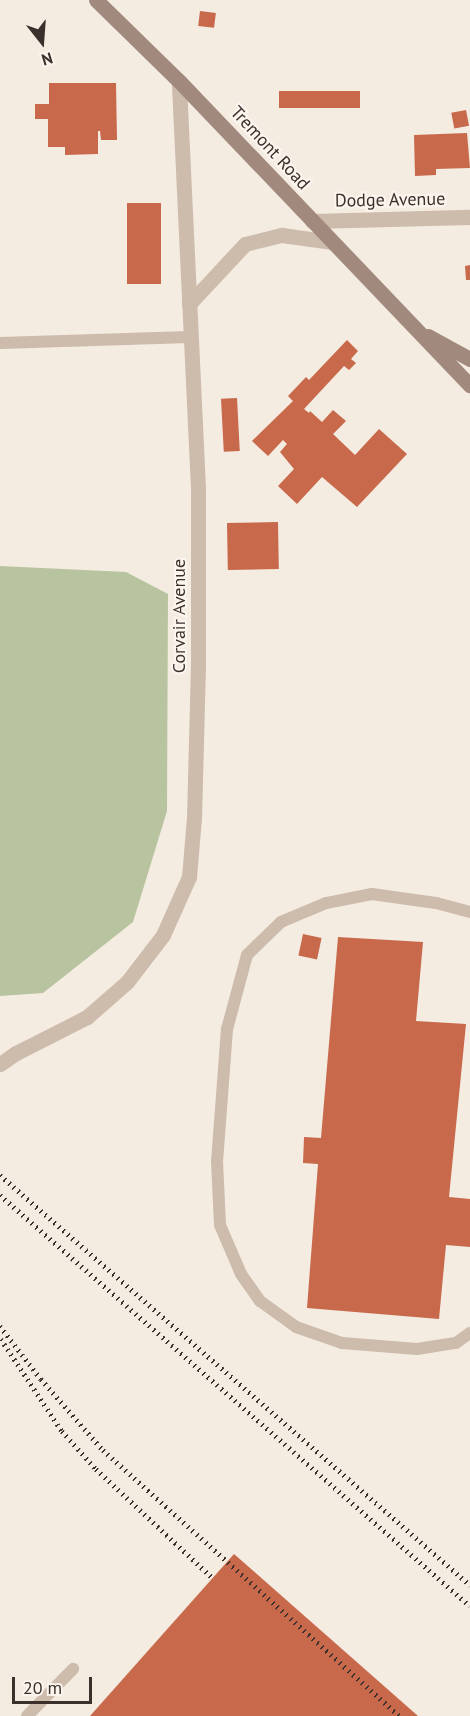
<!DOCTYPE html>
<style>
body{margin:0}
#map{position:relative;width:470px;height:1716px;overflow:hidden;background:#f4ebe1;font-family:"PT Sans",sans-serif}
div>[style]{position:absolute}
[style*='--x']{left:calc(var(--x)*1px);top:calc(var(--y)*1px);width:calc(var(--w)*1px);rotate:calc(var(--a)*1deg)}
.green>*{inset:0;background:#b8c4a0}
.building>*{inset:0;background:#c8694b;transform-origin:0 0}
.lane>*{height:12px;margin:-6px;padding:0 6px;transform-origin:6px;border-radius:6px;background:#cdbbac}
.street>*{height:15px;margin:-7.5px;padding:0 7.5px;transform-origin:7.5px;border-radius:7.5px;background:#cdbbac}
.secondary>*{height:15px;margin:-7.5px;padding:0 7.5px;transform-origin:7.5px;border-radius:7.5px;background:#a18a7d}
.rail>*{height:4.5px;margin-top:-2.25px;transform-origin:0;background:repeating-linear-gradient(90deg,#3b302b 0 1.5px,transparent 0 6px)}
span{translate:-50% -50%;white-space:nowrap;text-align:center;line-height:1.15;-webkit-text-stroke:4.5px #fbf5ee;paint-order:stroke}
.street-label{font-size:18px;color:#3b302b}
.north{position:absolute;left:12px;top:12px;width:60px;height:60px;-webkit-text-stroke:4px #fbf5ee;paint-order:stroke;rotate:163deg;font-size:16px;font-weight:700;line-height:24px;text-align:center;color:#3b302b}
.north::after{content:'';display:block;margin:auto;width:21px;height:27px;background:#3b302b;clip-path:polygon(50% 0,100% 100%,50% 72%,0 100%)}
.scale{position:absolute;left:12px;top:1677px;width:80px;height:27px;box-sizing:border-box;border:3px solid #3b302b;border-top:0;padding-left:8px;font-size:18px;line-height:21px;white-space:nowrap;color:#3b302b;-webkit-text-stroke:4px #fbf5ee;paint-order:stroke}
</style>
<div id="map">
<div class="green">
<i style="clip-path:polygon(0 566px,126px 572px,168px 594px,167px 811px,133px 922px,43px 993px,0 996px)"></i>
</div>
<div class="building">
<i style="left:200px;top:11px;width:16px;height:15px;rotate:7deg"></i>
<i style="clip-path:polygon(49px 83px,116px 83px,117px 140px,101px 140px,100px 131px,98px 131px,98px 154px,65px 155px,65px 147px,48px 147px,48px 119px,35px 119px,35px 104px,49px 104px)"></i>
<i style="left:360px;top:91px;width:17px;height:81px;rotate:90deg"></i>
<i style="left:466px;top:110px;width:16px;height:15px;rotate:79deg"></i>
<i style="clip-path:polygon(467px 133px,470px 168px,436px 169px,436px 175px,415px 176px,414px 135px)"></i>
<i style="left:127px;top:203px;width:34px;height:81px"></i>
<i style="clip-path:polygon(470px 265px,470px 280px,466px 280px,465px 266px)"></i>
<i style="clip-path:polygon(347px 340px,358px 351px,351px 359px,356px 363px,349px 370px,344px 366px,304px 409px,309px 413px,310px 411px,322px 422px,333px 410px,346px 421px,333px 434px,355px 455px,379px 429px,407px 454px,357px 507px,322px 477px,297px 504px,278px 486px,294px 469px,280px 452px,287px 444px,283px 440px,268px 456px,252px 441px,293px 401px,288px 396px,306px 377px,309px 380px)"></i>
<i style="left:237px;top:398px;width:53px;height:16px;rotate:87deg"></i>
<i style="left:278px;top:522px;width:47px;height:51px;rotate:89deg"></i>
<i style="left:303px;top:934px;width:19px;height:22px;rotate:12deg"></i>
<i style="clip-path:polygon(338px 937px,423px 942px,416px 1021px,466px 1024px,449px 1197px,470px 1199px,470px 1247px,446px 1245px,439px 1319px,307px 1308px,318px 1164px,303px 1163px,304px 1137px,321px 1138px)"></i>
<i style="clip-path:polygon(234px 1554px,418px 1716px,90px 1716px)"></i>
</div>
<div class="lane">
<i style="--x:0;--y:343;--w:190;--a:-1.8"></i>
<i style="--x:470;--y:912;--w:35;--a:-165"></i>
<i style="--x:436;--y:903;--w:65;--a:-172"></i>
<i style="--x:372;--y:894;--w:47;--a:168.9"></i>
<i style="--x:326;--y:903;--w:49;--a:157.1"></i>
<i style="--x:281;--y:922;--w:47;--a:135.9"></i>
<i style="--x:247;--y:955;--w:77;--a:105.1"></i>
<i style="--x:227;--y:1029;--w:132;--a:94.3"></i>
<i style="--x:217;--y:1161;--w:64;--a:87.3"></i>
<i style="--x:220;--y:1225;--w:53;--a:66.8"></i>
<i style="--x:241;--y:1274;--w:33;--a:55"></i>
<i style="--x:260;--y:1301;--w:44;--a:35.8"></i>
<i style="--x:296;--y:1327;--w:49;--a:19.2"></i>
<i style="--x:342;--y:1343;--w:75;--a:4.6"></i>
<i style="--x:417;--y:1349;--w:39;--a:-9"></i>
<i style="--x:456;--y:1343;--w:17;--a:-36"></i>
<i style="--x:27;--y:1716;--w:66;--a:-45.6"></i>
</div>
<div class="street">
<i style="--x:312;--y:221;--w:158;--a:-1.5"></i>
<i style="--x:189;--y:304;--w:82;--a:-47"></i>
<i style="--x:245;--y:244;--w:38;--a:-14"></i>
<i style="--x:282;--y:235;--w:49;--a:8.1"></i>
<i style="--x:0;--y:1064;--w:19;--a:-35"></i>
<i style="--x:16;--y:1053;--w:80;--a:-26.9"></i>
<i style="--x:87;--y:1017;--w:53;--a:-41.2"></i>
<i style="--x:127;--y:982;--w:59;--a:-52.5"></i>
<i style="--x:163;--y:935;--w:64;--a:-65.9"></i>
<i style="--x:189;--y:877;--w:59;--a:-85.2"></i>
<i style="--x:194;--y:818;--w:151;--a:-88.5"></i>
<i style="--x:198;--y:667;--w:179;--a:-90"></i>
<i style="--x:198;--y:488;--w:407;--a:-92.7"></i>
</div>
<div class="secondary">
<i style="--x:96;--y:0;--w:116;--a:44.3"></i>
<i style="--x:179;--y:81;--w:421;--a:46.3"></i>
<i style="--x:428;--y:336;--w:48;--a:28.7"></i>
</div>
<div class="rail">
<i style="--x:0;--y:1175;--w:624;--a:41.1"></i>
<i style="--x:0;--y:1195;--w:624;--a:41.17"></i>
<i style="--x:0;--y:1326;--w:67;--a:52.3"></i>
<i style="--x:41;--y:1379;--w:94;--a:48.9"></i>
<i style="--x:103;--y:1450;--w:398;--a:41.9"></i>
<i style="--x:1;--y:1339;--w:110;--a:56.5"></i>
<i style="--x:62;--y:1431;--w:51;--a:48.2"></i>
<i style="--x:96;--y:1469;--w:160;--a:43"></i>
</div>
<div class="street-label">
<span style="left:270px;top:148px;rotate:47deg">Tremont Road</span>
<span style="left:390px;top:200px;rotate:-1deg">Dodge Avenue</span>
<span style="left:179px;top:616px;rotate:-90deg">Corvair Avenue</span>
</div>
<div class="north">N</div>
<div class="scale">20 m</div>
</div>
